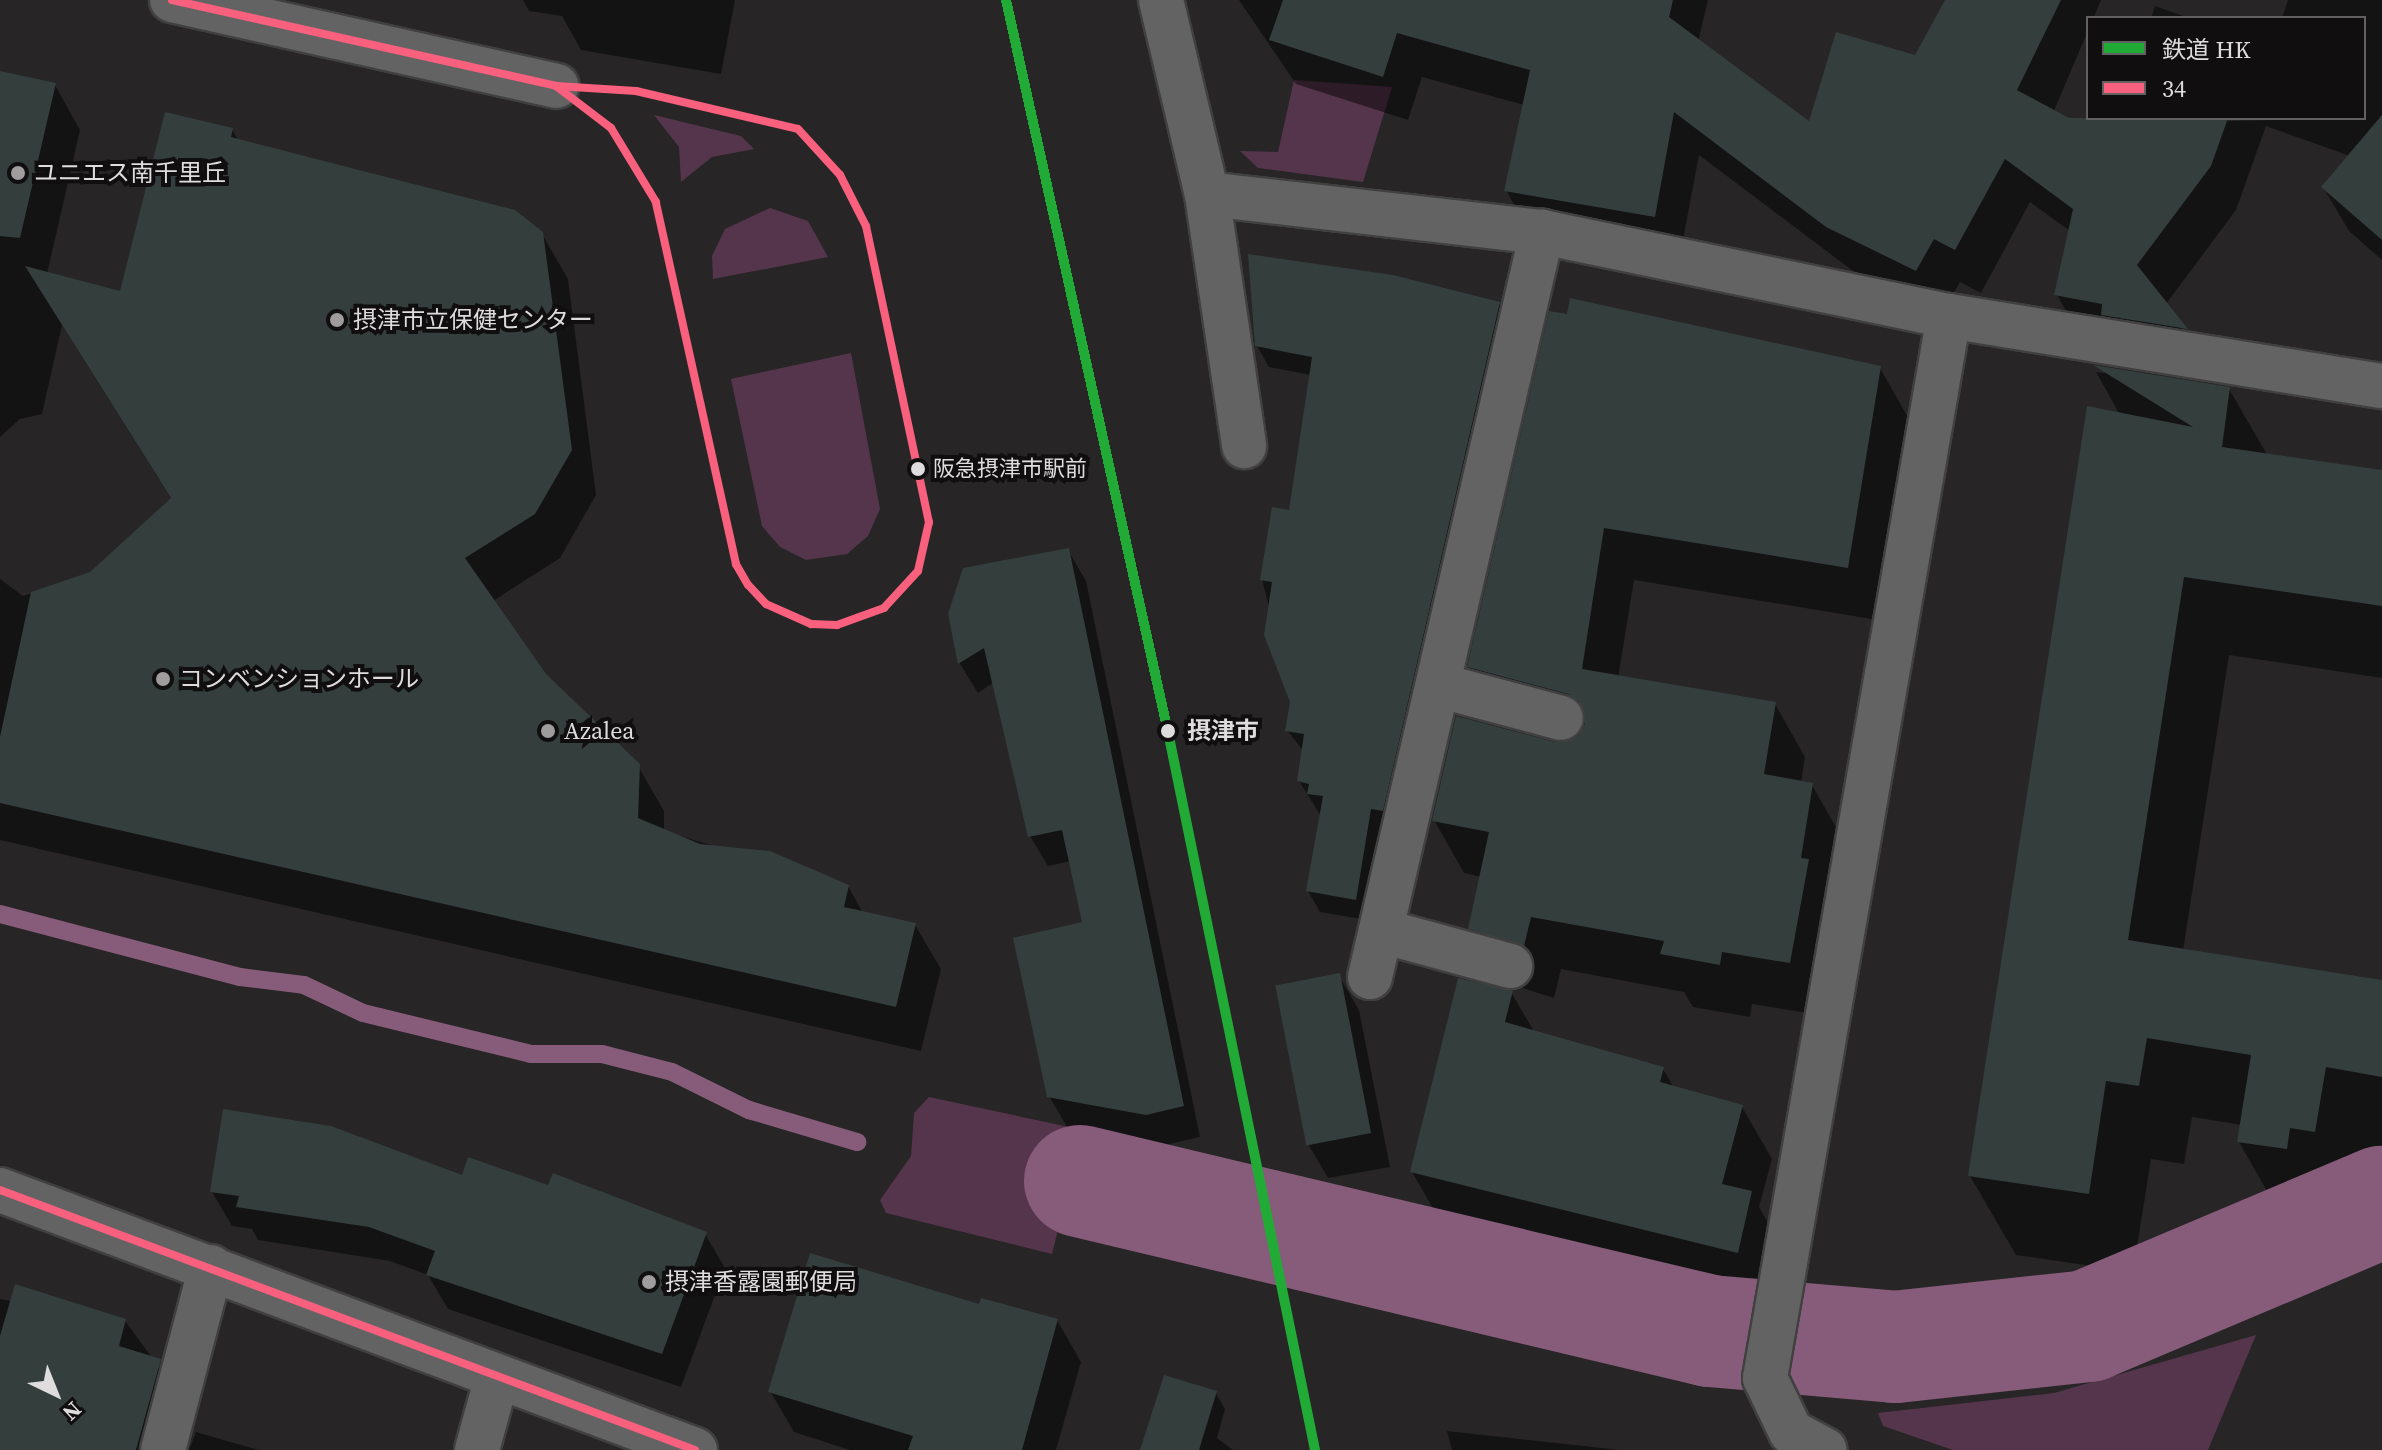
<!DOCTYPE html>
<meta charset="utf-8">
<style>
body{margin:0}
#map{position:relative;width:2382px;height:1450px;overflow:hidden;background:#272526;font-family:"Source Serif 4","Noto Sans JP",serif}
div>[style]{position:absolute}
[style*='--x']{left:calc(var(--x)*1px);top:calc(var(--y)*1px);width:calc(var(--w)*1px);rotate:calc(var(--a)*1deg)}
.green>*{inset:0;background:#55354b}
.shadow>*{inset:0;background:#0007}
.stream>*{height:18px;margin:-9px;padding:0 9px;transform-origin:9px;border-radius:9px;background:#875c7a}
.river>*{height:112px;margin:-56px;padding:0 56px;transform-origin:56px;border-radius:56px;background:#875c7a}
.building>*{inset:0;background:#343e3d;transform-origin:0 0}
.roads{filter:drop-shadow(2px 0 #414040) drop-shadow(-2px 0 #414040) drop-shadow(0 2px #414040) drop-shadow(0 -2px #414040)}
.minor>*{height:44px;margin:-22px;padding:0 22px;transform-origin:22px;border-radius:22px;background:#646364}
.tertiary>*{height:44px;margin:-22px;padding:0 22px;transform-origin:22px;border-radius:22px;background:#646364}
.bus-1>*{height:8px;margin:-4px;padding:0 4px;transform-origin:4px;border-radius:4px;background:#f8607d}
.rail-1>*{height:10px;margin:-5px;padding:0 5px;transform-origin:5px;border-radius:5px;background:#21ab36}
.dots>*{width:22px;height:22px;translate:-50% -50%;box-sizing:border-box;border:4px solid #100e0f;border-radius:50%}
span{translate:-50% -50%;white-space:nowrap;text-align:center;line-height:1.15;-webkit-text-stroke:8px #100e0f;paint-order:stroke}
.bus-label{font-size:22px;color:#dedcdd}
.left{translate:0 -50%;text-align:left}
.poi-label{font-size:24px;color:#dedcdd}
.stop-label{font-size:24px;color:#dedcdd;font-weight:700}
.legend{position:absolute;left:2086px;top:16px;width:280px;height:104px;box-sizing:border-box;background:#100e0f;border:2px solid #626061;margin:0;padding:10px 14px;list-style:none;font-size:24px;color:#dedcdd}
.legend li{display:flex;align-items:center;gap:16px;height:40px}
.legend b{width:40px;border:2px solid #626061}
.north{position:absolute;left:16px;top:1354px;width:80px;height:80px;-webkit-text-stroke:6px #100e0f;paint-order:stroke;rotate:137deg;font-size:22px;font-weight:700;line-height:32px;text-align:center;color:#dedcdd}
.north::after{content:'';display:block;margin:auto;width:28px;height:36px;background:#dedcdd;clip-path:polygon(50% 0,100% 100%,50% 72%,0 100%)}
</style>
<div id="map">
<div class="green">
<i style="clip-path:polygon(1294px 80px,1392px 87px,1363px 182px,1258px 168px,1240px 151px,1278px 152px)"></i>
<i style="clip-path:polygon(654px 115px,741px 136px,754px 149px,712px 157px,681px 182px,679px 147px)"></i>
<i style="clip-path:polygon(770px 208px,808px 221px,828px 257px,713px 279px,712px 256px,725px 229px)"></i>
<i style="clip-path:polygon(851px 353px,880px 509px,868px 536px,847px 554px,806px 560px,780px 547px,762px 526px,731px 379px)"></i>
<i style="clip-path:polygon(929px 1097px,1083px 1130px,1052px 1254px,886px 1213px,880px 1200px,911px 1156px,914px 1113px)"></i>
<i style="clip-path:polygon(2256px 1335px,2208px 1450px,1953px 1450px,1883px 1426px,1878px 1413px,2054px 1393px)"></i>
</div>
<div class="shadow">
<i style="clip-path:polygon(523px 0,735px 0,721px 74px,581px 50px,562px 16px,529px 11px)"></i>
<i style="clip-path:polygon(1239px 0,1708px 0,1698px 42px,1810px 124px,1916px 57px,1974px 0,2101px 0,2048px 125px,2364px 118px,2364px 18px,2282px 18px,2288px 0,2382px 0,2382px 260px,2349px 231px,2323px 187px,2350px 156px,2266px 126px,2236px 210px,2166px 304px,2210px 372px,2082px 339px,2057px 295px,2070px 231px,2030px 202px,1981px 293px,1960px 282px,1942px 314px,1853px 271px,1699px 155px,1679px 261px,1531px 235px,1506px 190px,1524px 105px,1422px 77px,1408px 120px,1296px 84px)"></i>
<i style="clip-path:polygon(2155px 6px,2189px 18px,2151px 18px)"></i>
<i style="clip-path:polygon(0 73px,55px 85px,80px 130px,47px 274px,122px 294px,232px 130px,239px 141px,542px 234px,568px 279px,596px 495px,560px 558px,493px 601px,544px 675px,638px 766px,664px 811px,664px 831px,848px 886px,863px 913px,915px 925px,941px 969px,921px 1051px,0 840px,0 579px,23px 596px,91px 574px,172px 500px,62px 325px,42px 414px,20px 419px,0 437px)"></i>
<i style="clip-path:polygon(1499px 304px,1511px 325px,1367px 920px,1320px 912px,1308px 891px,1321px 816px,1299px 781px,1304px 752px,1287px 730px,1292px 702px,1262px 579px,1291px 512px,1311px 375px,1269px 367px,1257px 346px)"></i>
<i style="clip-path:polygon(1551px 313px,1880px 368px,1910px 421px,1878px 620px,1634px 580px,1618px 678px,1775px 704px,1805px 757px,1801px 783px,1812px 785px,1842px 838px,1820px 1015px,1752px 1004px,1750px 1017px,1693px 1007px,1684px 992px,1561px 969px,1554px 998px,1501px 981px,1470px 928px,1482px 877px,1464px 873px,1434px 820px,1574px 739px,1500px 720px,1469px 667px)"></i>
<i style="clip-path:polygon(2096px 372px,2229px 389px,2268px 456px,2382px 473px,2382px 678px,2229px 655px,2183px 951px,2382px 982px,2382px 1147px,2371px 1146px,2360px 1210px,2335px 1206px,2331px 1228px,2284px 1221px,2239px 1142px,2242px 1125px,2192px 1117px,2184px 1164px,2151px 1159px,2133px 1272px,2016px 1255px,1970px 1176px,2120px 415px)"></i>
<i style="clip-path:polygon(1068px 550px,1086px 581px,1200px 1137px,1165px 1145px,1067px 1127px,1049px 1096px,1084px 923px,1071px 861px,1048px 866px,1030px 836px,994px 682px,978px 693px,960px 664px,951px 614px)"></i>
<i style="clip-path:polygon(1339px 976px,1359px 1010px,1390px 1167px,1328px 1178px,1308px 1144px)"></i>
<i style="clip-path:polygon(1511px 992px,1535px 1033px,1663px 1069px,1674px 1088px,1742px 1107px,1772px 1159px,1759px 1207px,1781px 1245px,1768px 1304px,1442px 1224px,1412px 1172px)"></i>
<i style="clip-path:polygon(463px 1177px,550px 1188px,705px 1234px,725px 1268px,681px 1387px,448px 1309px,428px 1275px,390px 1261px,258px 1240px,252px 1229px,232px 1226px,212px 1192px)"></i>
<i style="clip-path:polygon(0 1299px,125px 1321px,179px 1394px,164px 1450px,0 1450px)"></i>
<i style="clip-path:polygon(980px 1307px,1057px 1320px,1081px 1362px,1056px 1450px,850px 1450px,794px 1432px,770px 1391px)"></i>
<i style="clip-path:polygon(1215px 1392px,1225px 1409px,1217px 1438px,1233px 1450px,1141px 1450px)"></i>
<i style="clip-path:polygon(1447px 1431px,1620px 1450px,1452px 1450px)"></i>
<i style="clip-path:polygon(196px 1432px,259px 1450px,189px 1450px)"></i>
</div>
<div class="stream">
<i style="--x:0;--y:914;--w:248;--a:14.7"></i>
<i style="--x:240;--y:977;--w:64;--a:7.1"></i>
<i style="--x:304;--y:985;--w:65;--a:25.4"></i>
<i style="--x:363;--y:1013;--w:173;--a:13.7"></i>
<i style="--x:531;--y:1054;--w:71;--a:0"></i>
<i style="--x:602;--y:1054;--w:72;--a:14.4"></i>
<i style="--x:672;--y:1072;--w:86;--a:26.3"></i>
<i style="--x:749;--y:1110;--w:113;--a:16.5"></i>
</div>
<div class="river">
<i style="--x:1080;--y:1181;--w:648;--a:13.39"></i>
<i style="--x:1710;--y:1331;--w:186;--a:4.9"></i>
<i style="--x:1895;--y:1347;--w:194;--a:-6.2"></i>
<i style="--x:2088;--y:1326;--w:319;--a:-22.9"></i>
</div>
<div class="building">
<i style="clip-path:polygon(1283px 0,1673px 0,1669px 17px,1809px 121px,1836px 32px,1915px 55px,1945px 0,2061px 0,2017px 90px,2069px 118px,2228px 118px,2211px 166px,2137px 265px,2188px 329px,2101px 315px,2102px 304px,2054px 295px,2073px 209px,2005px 159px,1955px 250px,1934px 239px,1916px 271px,1826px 227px,1674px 112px,1655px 217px,1504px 191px,1530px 70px,1397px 33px,1383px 77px,1269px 40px)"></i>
<i style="clip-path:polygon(0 71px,56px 83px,20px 238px,0 236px)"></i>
<i style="clip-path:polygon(165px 112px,233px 128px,231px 137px,515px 210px,543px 232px,572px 450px,535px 514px,465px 558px,546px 674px,640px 764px,638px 818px,700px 844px,770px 851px,849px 885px,844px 907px,916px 923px,896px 1007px,0 803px,0 737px,31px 592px,90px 572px,171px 498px,25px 266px,120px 291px)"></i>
<i style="clip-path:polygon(2382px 115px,2382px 240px,2321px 187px)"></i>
<i style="clip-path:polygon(1248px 254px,1393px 275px,1500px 302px,1383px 811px,1371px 809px,1356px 900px,1306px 891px,1323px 796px,1307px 794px,1309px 784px,1297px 781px,1304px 734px,1285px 731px,1290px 702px,1264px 635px,1272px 582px,1260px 580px,1272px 507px,1289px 510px,1312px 357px,1255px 346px)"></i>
<i style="clip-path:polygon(1570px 298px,1881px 366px,1848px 568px,1604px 528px,1582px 669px,1776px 702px,1764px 774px,1813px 783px,1801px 858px,1809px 859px,1790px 963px,1722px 952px,1720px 965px,1660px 954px,1664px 941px,1531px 917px,1524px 946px,1468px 929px,1489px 832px,1432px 821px,1456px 716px,1555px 742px,1578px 736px,1585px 724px,1579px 701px,1568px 694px,1467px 667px,1549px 311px,1567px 314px)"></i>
<i style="clip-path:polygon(2093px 365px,2230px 387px,2222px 447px,2382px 470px,2382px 606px,2184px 577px,2128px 940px,2382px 980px,2382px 1077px,2326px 1067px,2315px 1132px,2290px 1128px,2287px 1149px,2237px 1142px,2251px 1055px,2147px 1038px,2139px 1086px,2106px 1081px,2089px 1194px,1968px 1176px,2087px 406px,2193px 427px)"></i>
<i style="clip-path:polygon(1069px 548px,1184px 1106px,1146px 1115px,1047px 1097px,1013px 938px,1082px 922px,1062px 830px,1028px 837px,984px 648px,958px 664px,948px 614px,963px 568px)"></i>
<i style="left:1340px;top:973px;width:163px;height:66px;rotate:79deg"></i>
<i style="clip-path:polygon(1458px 978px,1513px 990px,1505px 1022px,1664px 1067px,1660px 1082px,1743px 1105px,1722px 1184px,1752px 1191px,1738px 1253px,1410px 1172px)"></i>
<i style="clip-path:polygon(223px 1109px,331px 1126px,462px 1175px,468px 1157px,548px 1185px,553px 1173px,707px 1232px,662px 1354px,426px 1275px,435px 1251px,369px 1227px,236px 1207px,239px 1196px,210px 1192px)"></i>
<i style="clip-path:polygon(810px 1253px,979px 1304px,981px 1298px,1058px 1319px,1022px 1450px,908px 1450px,913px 1436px,768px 1392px)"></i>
<i style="clip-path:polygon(15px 1284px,126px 1319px,119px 1346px,161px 1359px,136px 1450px,0 1450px,0 1336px)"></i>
<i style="clip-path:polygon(1164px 1375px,1217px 1391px,1199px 1450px,1140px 1450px)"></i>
</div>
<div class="roads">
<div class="minor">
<i style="--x:1161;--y:0;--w:199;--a:76.7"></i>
<i style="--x:1207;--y:194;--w:337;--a:6.5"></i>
<i style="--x:1542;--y:232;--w:416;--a:11.7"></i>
<i style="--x:1949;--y:316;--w:1078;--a:99.83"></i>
<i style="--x:1765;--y:1378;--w:60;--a:64.3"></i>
<i style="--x:1791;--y:1432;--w:38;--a:28"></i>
<i style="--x:1207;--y:194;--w:255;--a:81.6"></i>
<i style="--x:1949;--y:316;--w:439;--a:9.2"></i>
<i style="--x:1441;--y:686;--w:124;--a:14.9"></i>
<i style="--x:1382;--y:931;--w:133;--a:15.3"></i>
<i style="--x:1370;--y:977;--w:765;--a:-77"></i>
<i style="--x:163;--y:1450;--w:189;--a:-75.3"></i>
<i style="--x:477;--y:1450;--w:76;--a:-74.7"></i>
</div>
<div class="tertiary">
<i style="--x:172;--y:0;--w:394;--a:12.6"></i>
<i style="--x:0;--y:1190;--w:742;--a:20.51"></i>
</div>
</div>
<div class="bus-1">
<i style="--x:172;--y:0;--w:394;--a:12.6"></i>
<i style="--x:556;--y:86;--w:80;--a:3.6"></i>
<i style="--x:636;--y:91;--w:166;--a:13.2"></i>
<i style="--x:798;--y:129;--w:62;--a:47.6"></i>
<i style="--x:840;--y:175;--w:57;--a:63"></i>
<i style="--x:866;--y:226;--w:303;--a:78"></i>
<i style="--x:929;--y:522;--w:50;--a:102.7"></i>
<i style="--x:918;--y:571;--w:50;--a:132.6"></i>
<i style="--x:884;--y:608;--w:50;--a:160.1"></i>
<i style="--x:837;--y:625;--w:26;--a:-178"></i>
<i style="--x:811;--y:624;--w:49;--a:-156"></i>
<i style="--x:766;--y:604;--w:26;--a:-133"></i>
<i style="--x:748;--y:585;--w:24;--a:-120"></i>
<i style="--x:736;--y:564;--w:371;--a:-102.5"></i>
<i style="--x:656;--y:202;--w:87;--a:-121.3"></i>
<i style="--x:611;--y:128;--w:69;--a:-142.6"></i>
<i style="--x:0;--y:1190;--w:742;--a:20.51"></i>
</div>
<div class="rail-1">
<i style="--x:1006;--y:0;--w:750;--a:77.52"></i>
<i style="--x:1168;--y:732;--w:733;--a:78.43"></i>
</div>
<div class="dots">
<i style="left:18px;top:173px;background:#9e9c9d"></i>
<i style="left:337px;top:320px;background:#9e9c9d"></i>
<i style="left:918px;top:469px;background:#dedcdd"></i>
<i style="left:163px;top:679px;background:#9e9c9d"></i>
<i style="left:548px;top:731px;background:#9e9c9d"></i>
<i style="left:1168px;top:731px;background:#dedcdd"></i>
<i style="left:649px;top:1282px;background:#9e9c9d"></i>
</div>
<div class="bus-label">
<span class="left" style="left:933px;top:469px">阪急摂津市駅前</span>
</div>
<div class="poi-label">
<span class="left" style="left:34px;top:173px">ユニエス南千里丘</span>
<span class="left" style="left:353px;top:320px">摂津市立保健センター</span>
<span class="left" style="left:179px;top:679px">コンベンションホール</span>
<span class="left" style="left:564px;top:731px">Azalea</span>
<span class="left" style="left:665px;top:1282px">摂津香露園郵便局</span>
</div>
<div class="stop-label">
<span class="left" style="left:1187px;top:731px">摂津市</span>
</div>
<ul class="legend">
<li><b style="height:10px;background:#21ab36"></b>鉄道 HK</li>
<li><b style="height:10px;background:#f8607d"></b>34</li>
</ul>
<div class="north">N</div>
</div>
